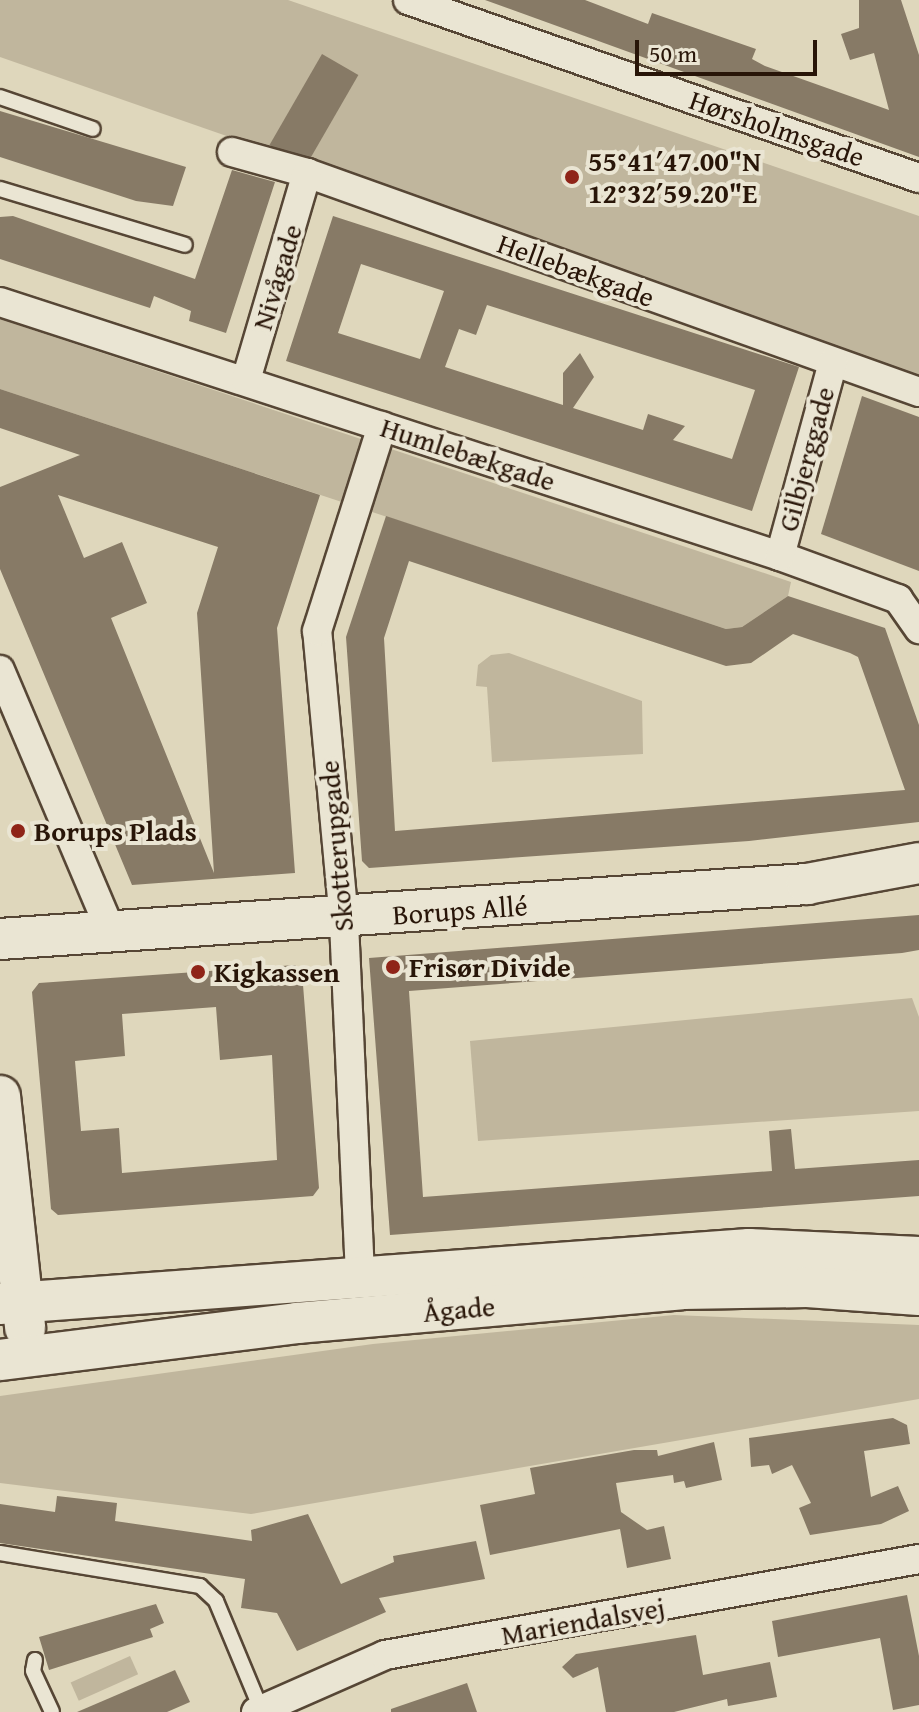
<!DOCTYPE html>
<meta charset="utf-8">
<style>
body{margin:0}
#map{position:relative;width:919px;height:1712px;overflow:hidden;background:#dfd7bc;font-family:"Gentium Book Plus",serif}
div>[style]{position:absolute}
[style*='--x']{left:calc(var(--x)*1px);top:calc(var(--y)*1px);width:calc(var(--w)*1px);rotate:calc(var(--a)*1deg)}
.green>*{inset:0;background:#c0b69d;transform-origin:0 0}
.building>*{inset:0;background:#877a66;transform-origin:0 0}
.roads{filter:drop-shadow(2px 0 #564635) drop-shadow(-2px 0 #564635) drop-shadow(0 2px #564635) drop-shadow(0 -2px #564635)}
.lane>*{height:14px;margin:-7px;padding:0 7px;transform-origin:7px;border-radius:7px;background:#eae5d3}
.street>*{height:28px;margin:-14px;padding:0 14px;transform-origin:14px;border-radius:14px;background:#eae5d3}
.secondary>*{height:40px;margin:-20px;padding:0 20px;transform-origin:20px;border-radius:20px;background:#eae5d3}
.dots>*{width:22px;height:22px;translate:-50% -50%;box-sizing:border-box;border:4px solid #eae5d3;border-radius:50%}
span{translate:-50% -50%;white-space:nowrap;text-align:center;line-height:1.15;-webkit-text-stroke:8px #eae5d3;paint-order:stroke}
.street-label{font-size:28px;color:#281508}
.poi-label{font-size:28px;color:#281508;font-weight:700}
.left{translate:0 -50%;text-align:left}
.scale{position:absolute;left:635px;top:40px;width:182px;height:36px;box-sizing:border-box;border:4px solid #281508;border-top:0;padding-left:10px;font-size:24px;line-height:28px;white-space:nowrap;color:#281508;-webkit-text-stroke:6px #eae5d3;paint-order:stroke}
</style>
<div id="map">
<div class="green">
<i style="clip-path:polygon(0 0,288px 0,919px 216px,919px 377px,0 57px)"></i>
<i style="clip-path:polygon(0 319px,791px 582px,788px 596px,742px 627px,726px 629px,0 389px)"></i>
<i style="clip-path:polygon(509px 653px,642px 701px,643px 754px,492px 762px,487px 687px,476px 686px,478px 665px,491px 655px)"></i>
<i style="clip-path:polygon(912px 998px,919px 1017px,919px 1111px,478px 1141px,470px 1041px)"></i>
<i style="clip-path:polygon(674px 1315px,919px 1325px,919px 1399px,251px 1514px,0 1483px,0 1396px,373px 1344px)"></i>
<i style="left:130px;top:1656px;width:20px;height:65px;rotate:66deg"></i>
</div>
<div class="building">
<i style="clip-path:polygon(485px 0,585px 0,648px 24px,652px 13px,756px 49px,752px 59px,765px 66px,889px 110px,874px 53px,850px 60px,841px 34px,859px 28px,859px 0,901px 0,919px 55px,919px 157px)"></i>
<i style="left:322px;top:54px;width:42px;height:105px;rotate:30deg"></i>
<i style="clip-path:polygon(0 111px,186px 167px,173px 206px,136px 201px,0 157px)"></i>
<i style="clip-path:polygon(232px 170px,275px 182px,226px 333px,189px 321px,191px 311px,154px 296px,150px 308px,0 259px,0 217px,13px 216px,195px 279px)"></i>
<i style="clip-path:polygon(evenodd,333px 216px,799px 367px,752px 511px,286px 361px,333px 216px,361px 264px,444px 291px,420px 359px,338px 333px,361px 264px,333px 216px,487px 305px,755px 390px,732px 459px,673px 440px,685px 426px,648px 414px,643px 430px,573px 408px,594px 377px,580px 353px,563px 373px,563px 405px,445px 367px,459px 329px,476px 335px,487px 305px)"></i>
<i style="clip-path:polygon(evenodd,0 389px,320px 495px,277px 628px,295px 873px,132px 885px,0 569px,0 487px,80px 455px,0 428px,0 389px,58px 495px,218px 547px,197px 613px,214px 873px,111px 618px,147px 603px,122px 542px,84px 558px,58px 495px)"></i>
<i style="clip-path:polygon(862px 396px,919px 417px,919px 571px,821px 534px)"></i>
<i style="clip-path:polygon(evenodd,386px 516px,726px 629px,742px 627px,788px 596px,885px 628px,919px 725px,919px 822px,749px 841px,369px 868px,362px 861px,346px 637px,386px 516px,409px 561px,726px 666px,751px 663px,793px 634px,850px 653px,858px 657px,905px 790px,395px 831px,384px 638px,409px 561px)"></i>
<i style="clip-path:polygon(919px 915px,919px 950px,902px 953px,409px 991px,423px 1197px,772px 1171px,769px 1131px,791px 1129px,795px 1169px,919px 1160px,919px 1196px,390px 1235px,369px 958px)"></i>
<i style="clip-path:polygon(evenodd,295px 965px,302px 972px,319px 1188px,313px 1196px,58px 1215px,51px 1209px,32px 992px,39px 983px,295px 965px,216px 1007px,220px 1060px,272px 1055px,277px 1160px,122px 1173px,119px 1128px,81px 1131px,75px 1061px,125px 1056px,122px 1014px,216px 1007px)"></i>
<i style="clip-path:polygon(893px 1418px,907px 1425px,910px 1444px,864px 1451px,871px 1497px,898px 1486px,909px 1511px,881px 1524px,810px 1535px,799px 1508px,811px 1503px,792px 1465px,772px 1474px,769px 1465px,751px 1467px,749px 1438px)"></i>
<i style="clip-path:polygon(714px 1442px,722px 1480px,686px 1488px,684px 1481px,674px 1483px,673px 1475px,616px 1483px,621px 1512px,647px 1530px,664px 1526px,671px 1559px,627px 1568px,620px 1529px,490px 1555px,480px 1505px,535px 1494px,530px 1468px,634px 1450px,657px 1450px,658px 1456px)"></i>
<i style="clip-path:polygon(57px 1496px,117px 1503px,115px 1521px,252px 1541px,251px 1530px,308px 1514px,341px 1584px,394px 1562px,393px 1556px,476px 1541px,485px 1579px,379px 1598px,386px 1612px,297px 1651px,277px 1613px,241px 1608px,245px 1579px,0 1543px,0 1504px,55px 1512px)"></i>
<i style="clip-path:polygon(907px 1595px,919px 1656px,919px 1705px,893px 1710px,880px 1638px,778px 1657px,772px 1621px)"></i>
<i style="clip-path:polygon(156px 1604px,164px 1623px,150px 1629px,153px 1637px,49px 1670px,39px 1637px)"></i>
<i style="clip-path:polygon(696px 1635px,703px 1675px,770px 1662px,777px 1697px,728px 1706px,727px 1699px,674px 1712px,606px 1712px,598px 1667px,573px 1678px,562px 1667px,576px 1654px)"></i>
<i style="clip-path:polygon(175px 1670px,190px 1702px,167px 1712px,77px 1712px)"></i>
<i style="clip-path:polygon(467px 1683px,477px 1712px,391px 1712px,391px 1709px)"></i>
</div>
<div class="roads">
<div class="lane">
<i style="--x:0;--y:97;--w:98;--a:19"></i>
<i style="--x:0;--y:189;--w:193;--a:16.8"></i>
<i style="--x:0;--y:1553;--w:203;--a:9.4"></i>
<i style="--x:200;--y:1586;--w:22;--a:43"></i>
<i style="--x:216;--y:1601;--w:117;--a:67.4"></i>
<i style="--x:35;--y:1660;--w:11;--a:100"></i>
<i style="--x:33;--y:1671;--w:45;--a:65.1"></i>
</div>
<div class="street">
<i style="--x:408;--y:0;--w:541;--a:19.21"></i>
<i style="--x:232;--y:152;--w:78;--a:15.6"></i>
<i style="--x:307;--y:173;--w:650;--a:19.69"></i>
<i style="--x:0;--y:302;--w:820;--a:18.04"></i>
<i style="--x:780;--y:556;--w:126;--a:20"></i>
<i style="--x:898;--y:599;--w:37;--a:55"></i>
<i style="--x:246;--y:380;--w:216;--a:-73.6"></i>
<i style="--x:780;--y:556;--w:201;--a:-74.7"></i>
<i style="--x:0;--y:670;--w:285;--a:67"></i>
<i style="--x:360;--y:1275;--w:355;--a:-92.6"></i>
<i style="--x:344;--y:920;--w:290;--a:-95.3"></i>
<i style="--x:317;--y:631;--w:215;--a:-72.4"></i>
<i style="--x:256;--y:1712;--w:141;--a:-23.8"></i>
<i style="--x:385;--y:1655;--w:543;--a:-10.19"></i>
</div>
<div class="secondary">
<i style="--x:0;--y:939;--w:809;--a:-3.9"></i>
<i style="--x:807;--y:884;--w:114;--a:-10.6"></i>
<i style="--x:0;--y:1096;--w:233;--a:83.8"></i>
<i style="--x:0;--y:1304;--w:751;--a:-4.2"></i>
<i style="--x:749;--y:1249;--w:170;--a:2.7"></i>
<i style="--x:0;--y:1360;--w:299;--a:-7.1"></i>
<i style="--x:297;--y:1323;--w:386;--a:-5"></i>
<i style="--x:682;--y:1289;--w:125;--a:-0.9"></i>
<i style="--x:807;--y:1287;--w:112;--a:4.1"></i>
</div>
</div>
<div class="dots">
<i style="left:572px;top:177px;background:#8f2418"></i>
<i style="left:18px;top:831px;background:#8f2418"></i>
<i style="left:393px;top:967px;background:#8f2418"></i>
<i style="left:198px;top:972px;background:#8f2418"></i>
</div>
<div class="street-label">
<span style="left:777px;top:128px;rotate:19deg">Hørsholmsgade</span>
<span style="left:576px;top:270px;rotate:20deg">Hellebækgade</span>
<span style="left:277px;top:277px;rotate:-73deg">Nivågade</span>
<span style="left:468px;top:454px;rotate:18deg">Humlebækgade</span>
<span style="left:806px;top:459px;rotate:-75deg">Gilbjerggade</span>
<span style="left:336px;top:846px;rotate:-95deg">Skotterupgade</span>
<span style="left:460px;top:910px;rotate:-4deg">Borups Allé</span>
<span style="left:459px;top:1309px;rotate:-5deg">Ågade</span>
<span style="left:583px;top:1621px;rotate:-10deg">Mariendalsvej</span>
</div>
<div class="poi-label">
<span class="left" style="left:588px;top:177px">55°41′47.00"N<br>12°32′59.20"E</span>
<span class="left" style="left:34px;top:831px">Borups Plads</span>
<span class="left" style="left:409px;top:967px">Frisør Divide</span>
<span class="left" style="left:214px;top:972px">Kigkassen</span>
</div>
<div class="scale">50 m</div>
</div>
